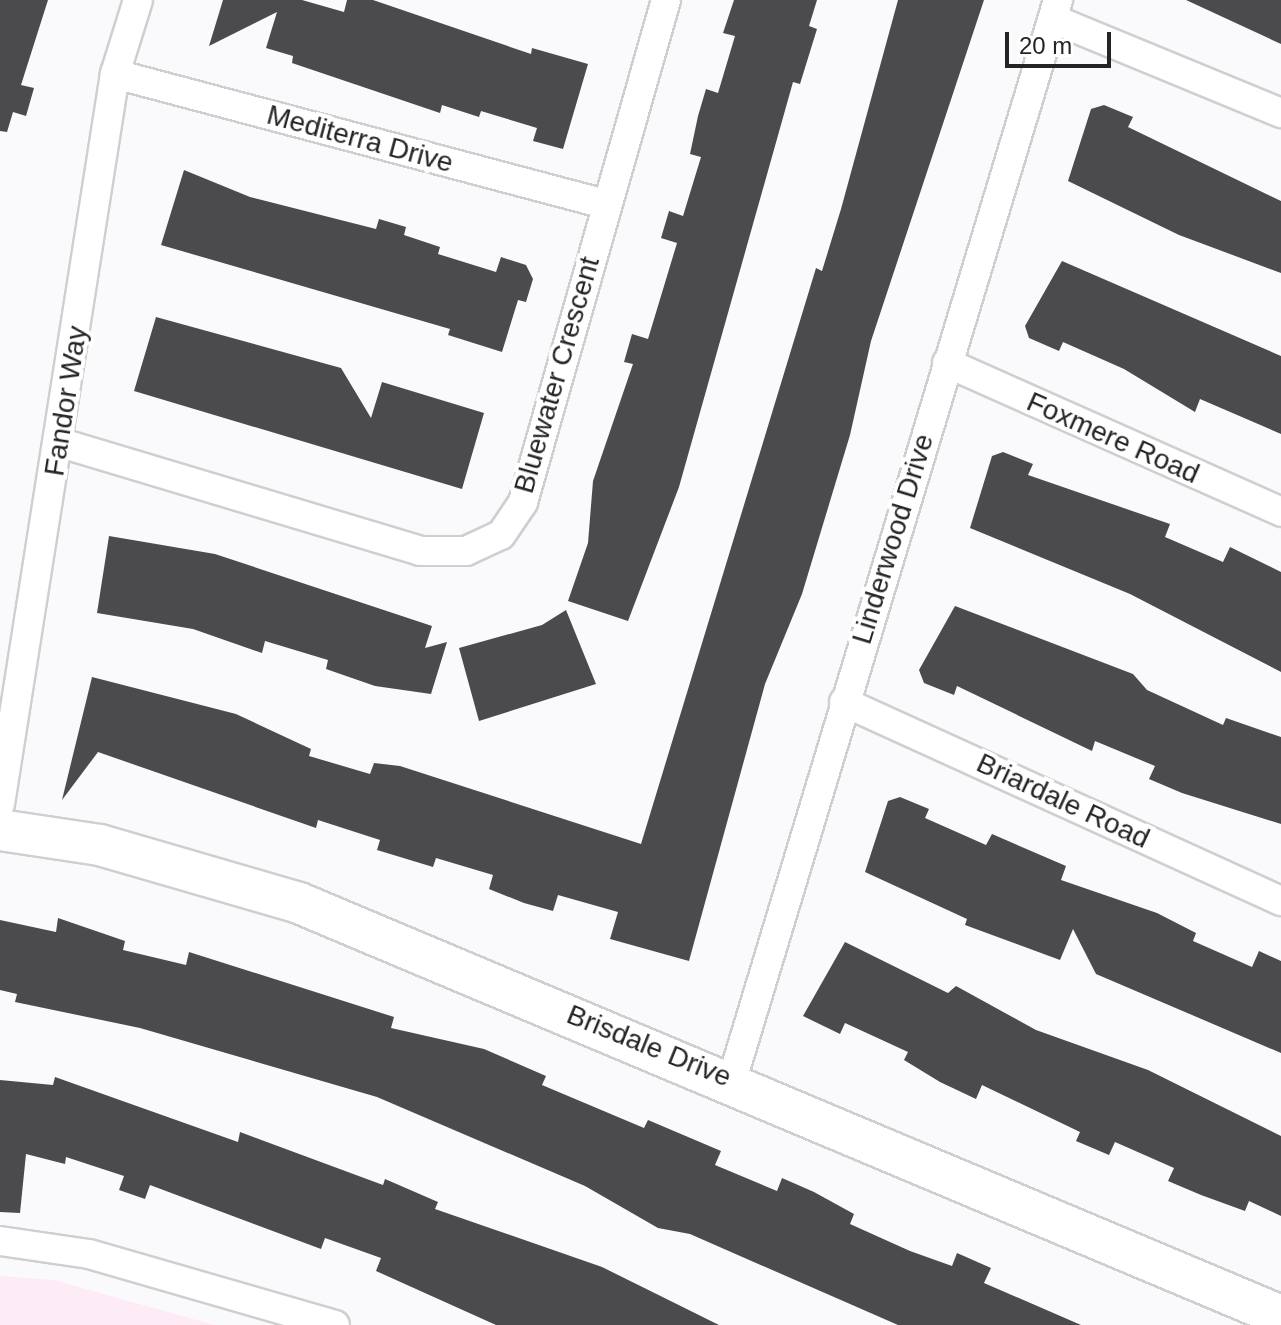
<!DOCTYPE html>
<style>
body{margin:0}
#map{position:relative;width:1281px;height:1325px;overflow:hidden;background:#fafafd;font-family:Arial,sans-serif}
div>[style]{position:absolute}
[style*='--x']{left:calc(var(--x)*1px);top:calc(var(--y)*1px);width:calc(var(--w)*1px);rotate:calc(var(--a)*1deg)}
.commercial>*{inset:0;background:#fdebf6}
.building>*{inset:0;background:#4b4b4d}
.roads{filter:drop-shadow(2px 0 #cfcfd1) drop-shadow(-2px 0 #cfcfd1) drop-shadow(0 2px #cfcfd1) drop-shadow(0 -2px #cfcfd1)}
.street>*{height:28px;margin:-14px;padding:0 14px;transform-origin:14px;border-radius:14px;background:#fff}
.secondary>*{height:40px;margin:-20px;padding:0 20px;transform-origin:20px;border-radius:20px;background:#fff}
span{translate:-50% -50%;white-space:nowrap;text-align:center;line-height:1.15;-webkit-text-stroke:8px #fff;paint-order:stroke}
.street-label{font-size:28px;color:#242425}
.scale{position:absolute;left:1005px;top:32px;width:106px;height:36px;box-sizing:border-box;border:4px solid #242425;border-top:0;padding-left:10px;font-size:24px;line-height:28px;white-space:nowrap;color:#242425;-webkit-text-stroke:6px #fff;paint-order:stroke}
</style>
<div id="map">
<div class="commercial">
<i style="clip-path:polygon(0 1276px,54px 1280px,214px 1325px,0 1325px)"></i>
</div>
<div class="building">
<i style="clip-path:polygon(0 0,48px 0,21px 85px,34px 88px,26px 116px,13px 112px,7px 132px,0 131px)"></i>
<i style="clip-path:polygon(223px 0,302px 0,344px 12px,347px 0,373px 0,531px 54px,532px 48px,588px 64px,563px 149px,533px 141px,537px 128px,481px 111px,479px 117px,442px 105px,440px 113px,292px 63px,293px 56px,266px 48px,277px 12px,209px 46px)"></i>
<i style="clip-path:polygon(734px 0,817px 0,809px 26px,817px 29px,800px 84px,793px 82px,679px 487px,628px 621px,568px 601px,588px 543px,593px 481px,633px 364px,624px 362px,632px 334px,648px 339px,677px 243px,661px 238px,669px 211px,683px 216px,701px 157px,690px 154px,698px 116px,706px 89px,718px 93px,735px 36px,723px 33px)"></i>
<i style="clip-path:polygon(898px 0,984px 0,871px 341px,850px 435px,802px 594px,765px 684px,689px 961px,610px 939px,618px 912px,558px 895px,553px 911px,524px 903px,489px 889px,493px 875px,436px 858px,433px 867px,377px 850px,380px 840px,318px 820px,316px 828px,98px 752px,62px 800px,92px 677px,236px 714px,311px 749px,309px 756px,370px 774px,374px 763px,400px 766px,641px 844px,816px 268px,822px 271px,841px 209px)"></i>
<i style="clip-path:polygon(1186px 0,1281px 0,1281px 44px)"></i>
<i style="clip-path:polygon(1104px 105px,1133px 117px,1128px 127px,1281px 201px,1281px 273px,1179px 235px,1068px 181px,1091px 109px)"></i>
<i style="clip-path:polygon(184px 170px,250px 197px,376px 229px,379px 219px,406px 227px,404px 235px,440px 247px,438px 254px,496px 272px,501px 257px,526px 265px,533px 279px,526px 302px,518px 300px,502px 352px,448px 335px,450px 329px,161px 245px)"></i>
<i style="clip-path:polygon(1062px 261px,1281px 356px,1281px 434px,1200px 399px,1195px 412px,1124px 369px,1063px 342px,1059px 351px,1029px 338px,1025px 326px)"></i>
<i style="clip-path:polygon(156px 317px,341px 368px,371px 418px,382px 382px,484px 413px,462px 489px,134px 391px)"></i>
<i style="clip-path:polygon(1003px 452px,1033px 464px,1028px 475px,1170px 524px,1165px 537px,1223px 562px,1230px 547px,1281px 572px,1281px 672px,1130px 594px,970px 528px,992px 456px)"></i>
<i style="clip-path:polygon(109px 536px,215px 554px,432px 626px,425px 648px,447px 642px,431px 694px,375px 686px,326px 669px,328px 660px,265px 641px,262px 653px,193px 629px,97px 613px)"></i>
<i style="clip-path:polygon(955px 606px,1133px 674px,1147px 690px,1223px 725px,1226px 718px,1281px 737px,1281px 824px,1182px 793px,1149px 779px,1155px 766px,1095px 741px,1092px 751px,957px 686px,954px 695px,924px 683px,919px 670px)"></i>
<i style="clip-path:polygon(566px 610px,596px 684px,479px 721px,459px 648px,542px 625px)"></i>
<i style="clip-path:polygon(900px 797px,929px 809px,925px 818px,986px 845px,992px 834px,1066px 866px,1061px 880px,1157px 913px,1196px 933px,1193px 941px,1252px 967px,1259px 951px,1281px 961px,1281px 1053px,1096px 974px,1073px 929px,1060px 960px,965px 925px,967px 919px,865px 872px,888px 801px)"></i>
<i style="clip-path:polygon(58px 918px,125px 941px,123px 950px,186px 965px,189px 952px,394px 1017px,391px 1028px,484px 1049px,546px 1076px,542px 1085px,644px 1128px,648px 1120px,721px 1151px,715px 1165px,777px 1191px,782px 1178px,814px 1192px,854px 1214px,850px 1224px,910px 1251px,952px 1266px,957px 1253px,991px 1268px,984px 1283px,1081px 1325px,898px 1325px,690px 1234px,658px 1228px,585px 1186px,377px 1097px,140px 1028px,15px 1002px,17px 994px,0 990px,0 920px,56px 932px)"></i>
<i style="clip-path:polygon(845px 942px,948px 993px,956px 986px,1036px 1030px,1148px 1070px,1281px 1136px,1281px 1216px,1249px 1201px,1245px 1211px,1201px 1195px,1168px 1181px,1174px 1168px,1115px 1142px,1109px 1155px,1076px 1141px,1080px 1132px,982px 1085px,976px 1099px,940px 1082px,904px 1060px,908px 1052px,845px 1023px,840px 1034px,803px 1016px)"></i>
<i style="clip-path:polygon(55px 1077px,238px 1142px,240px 1132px,383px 1185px,385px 1179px,438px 1202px,435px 1209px,602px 1267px,719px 1325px,496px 1325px,376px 1271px,381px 1258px,325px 1238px,321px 1249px,150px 1185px,145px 1199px,119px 1190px,124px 1176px,66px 1157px,65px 1164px,26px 1154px,20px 1213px,0 1212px,0 1080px,53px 1085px)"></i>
</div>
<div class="roads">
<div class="street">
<i style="--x:1053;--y:19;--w:247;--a:22.4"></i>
<i style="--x:115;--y:74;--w:507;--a:14.86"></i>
<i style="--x:947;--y:363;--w:366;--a:24"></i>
<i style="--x:61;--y:443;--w:375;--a:16.7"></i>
<i style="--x:420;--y:551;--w:46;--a:0"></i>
<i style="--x:466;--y:551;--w:38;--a:-25"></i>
<i style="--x:501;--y:535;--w:40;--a:-56"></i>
<i style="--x:523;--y:502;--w:522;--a:-74.1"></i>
<i style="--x:844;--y:702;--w:480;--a:24.5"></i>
<i style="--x:0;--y:804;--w:739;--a:-81.05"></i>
<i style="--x:115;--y:74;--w:77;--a:-72.7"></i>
<i style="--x:732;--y:1080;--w:1128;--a:-73.2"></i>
<i style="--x:0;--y:1241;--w:90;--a:8.3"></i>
<i style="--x:89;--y:1254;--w:256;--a:16.1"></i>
</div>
<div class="secondary">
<i style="--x:0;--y:830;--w:101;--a:8.5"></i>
<i style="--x:100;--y:845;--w:207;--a:16.2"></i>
<i style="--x:299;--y:903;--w:1065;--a:22.81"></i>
</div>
</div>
<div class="street-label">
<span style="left:360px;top:139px;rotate:15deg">Mediterra Drive</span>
<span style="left:557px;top:375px;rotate:-74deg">Bluewater Crescent</span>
<span style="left:66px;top:401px;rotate:-81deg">Fandor Way</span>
<span style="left:1113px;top:438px;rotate:24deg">Foxmere Road</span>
<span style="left:893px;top:539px;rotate:-73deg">Linderwood Drive</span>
<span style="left:1063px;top:801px;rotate:25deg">Briardale Road</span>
<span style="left:649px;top:1046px;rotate:22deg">Brisdale Drive</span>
</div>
<div class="scale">20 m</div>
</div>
